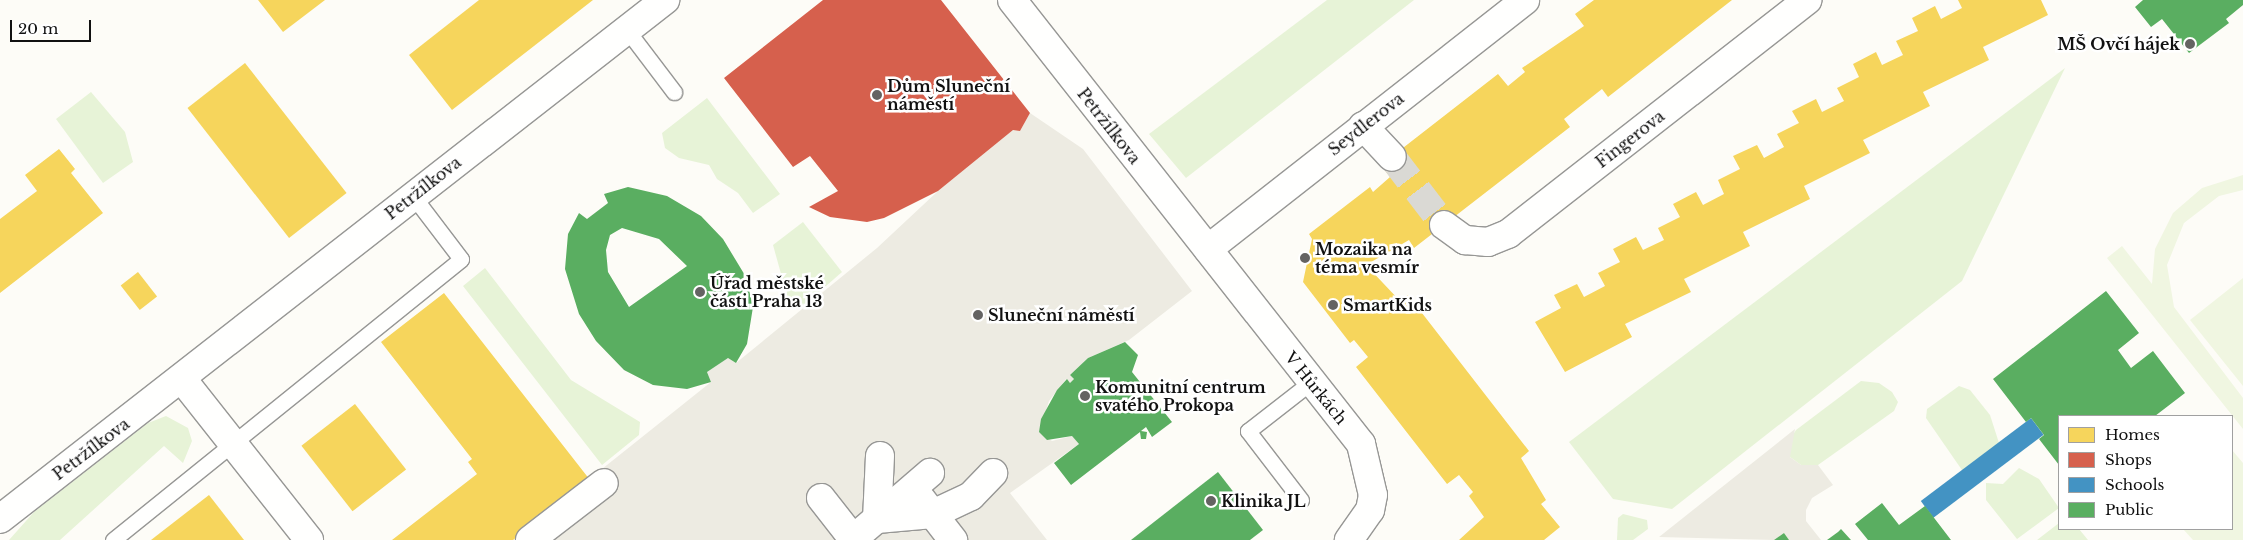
<!DOCTYPE html>
<meta charset="utf-8">
<style>
body{margin:0}
#map{position:relative;width:2243px;height:540px;overflow:hidden;background:#fdfcf7;font-family:"Libre Baskerville",serif}
div>[style]{position:absolute}
[style*='--x']{left:calc(var(--x)*1px);top:calc(var(--y)*1px);width:calc(var(--w)*1px);rotate:calc(var(--a)*1deg)}
.green>*{inset:0;background:#e7f3d7}
.pitch>*{inset:0;background:#f0f6e1}
.plaza>*{inset:0;background:#edebe2}
.homes>*{inset:0;background:#f6d55c;transform-origin:0 0}
.shops>*{inset:0;background:#d6604d}
.schools>*{inset:0;background:#4393c3;transform-origin:0 0}
.public>*{inset:0;background:#5aae61}
.street-tunnel>*{height:28px;margin-top:-14px;transform-origin:0;background:repeating-linear-gradient(90deg,#dad9d4 0 28px,transparent 0 42px)}
.roads{filter:drop-shadow(1px 0 #979795) drop-shadow(-1px 0 #979795) drop-shadow(0 1px #979795) drop-shadow(0 -1px #979795)}
.lane>*{height:15px;margin:-7.5px;padding:0 7.5px;transform-origin:7.5px;border-radius:7.5px;background:#fffffe}
.street>*{height:28px;margin:-14px;padding:0 14px;transform-origin:14px;border-radius:14px;background:#fffffe}
.dots>*{width:14px;height:14px;translate:-50% -50%;box-sizing:border-box;border:2px solid #fff;border-radius:50%}
span{translate:-50% -50%;white-space:nowrap;text-align:center;line-height:1.15;-webkit-text-stroke:5px #fff;paint-order:stroke}
.poi-label{font-size:16px;color:#111;font-weight:700}
.right{translate:-100% -50%;text-align:right}
.left{translate:0 -50%;text-align:left}
.street-label{font-size:16px;color:#111}
.legend{position:absolute;left:2058px;top:415px;width:175px;height:115px;box-sizing:border-box;background:#fff;border:1px solid #a0a0a0;margin:0;padding:6px 9px;list-style:none;font-size:15px;color:#111}
.legend li{display:flex;align-items:center;gap:10px;height:25px}
.legend b{width:25px;border:1px solid #a0a0a0}
.scale{position:absolute;left:10px;top:20px;width:81px;height:22px;box-sizing:border-box;border:2px solid #111;border-top:0;padding-left:6px;font-size:15px;line-height:18px;white-space:nowrap;color:#111;-webkit-text-stroke:4px #fff;paint-order:stroke}
</style>
<div id="map">
<div class="green">
<i style="clip-path:polygon(1327px 0,1414px 0,1186px 178px,1149px 134px)"></i>
<i style="clip-path:polygon(2065px 68px,1962px 281px,1672px 509px,1613px 499px,1569px 442px)"></i>
<i style="clip-path:polygon(91px 92px,125px 132px,133px 162px,103px 183px,56px 119px)"></i>
<i style="clip-path:polygon(707px 98px,780px 194px,753px 213px,738px 193px,717px 179px,709px 165px,679px 158px,665px 148px,662px 133px)"></i>
<i style="clip-path:polygon(803px 222px,842px 272px,802px 307px,788px 299px,773px 245px)"></i>
<i style="clip-path:polygon(485px 268px,571px 380px,640px 422px,639px 435px,602px 465px,463px 286px)"></i>
<i style="clip-path:polygon(1861px 381px,1879px 383px,1892px 392px,1898px 402px,1894px 411px,1818px 465px,1801px 465px,1790px 457px,1789px 441px,1796px 430px)"></i>
<i style="clip-path:polygon(1959px 386px,1970px 390px,1990px 415px,1999px 443px,1964px 473px,1926px 418px,1927px 409px)"></i>
<i style="clip-path:polygon(166px 416px,188px 428px,192px 441px,183px 463px,164px 446px,60px 540px,9px 540px,34px 512px,148px 423px)"></i>
<i style="clip-path:polygon(2019px 468px,2039px 479px,2059px 508px,2017px 539px,1986px 500px,1986px 483px,2003px 484px)"></i>
<i style="clip-path:polygon(1623px 514px,1647px 520px,1648px 529px,1633px 540px,1617px 540px,1618px 518px)"></i>
<i style="clip-path:polygon(2059px 523px,2059px 529px,2079px 529px,2088px 540px,2037px 540px)"></i>
</div>
<div class="pitch">
<i style="clip-path:polygon(2243px 175px,2243px 190px,2219px 196px,2184px 223px,2167px 265px,2174px 307px,2243px 398px,2243px 429px,2107px 258px,2122px 246px,2152px 284px,2155px 249px,2173px 213px,2202px 188px)"></i>
<i style="clip-path:polygon(2243px 278px,2243px 386px,2190px 320px)"></i>
<i style="clip-path:polygon(2232px 450px,2243px 463px,2243px 540px,2193px 540px,2183px 529px,2232px 529px)"></i>
</div>
<div class="plaza">
<i style="clip-path:polygon(1030px 113px,1083px 149px,1192px 291px,1129px 340px,1088px 358px,1070px 375px,1074px 379px,1070px 383px,1066px 379px,1049px 401px,1039px 432px,1052px 441px,1072px 436px,1079px 444px,1010px 493px,1047px 540px,513px 540px,711px 382px,707px 372px,728px 358px,736px 363px,877px 248px,938px 191px,1013px 130px,1020px 131px)"></i>
<i style="clip-path:polygon(1795px 429px,1790px 457px,1801px 465px,1818px 465px,1833px 485px,1812px 498px,1806px 510px,1806px 521px,1821px 540px,1789px 540px,1784px 533px,1774px 540px,1659px 537px)"></i>
</div>
<div class="homes">
<i style="clip-path:polygon(258px 0,325px 0,283px 32px)"></i>
<i style="clip-path:polygon(479px 0,593px 0,452px 110px,409px 55px)"></i>
<i style="clip-path:polygon(1594px 0,1732px 0,1608px 97px,1602px 89px,1564px 119px,1570px 127px,1414px 248px,1409px 240px,1366px 265px,1400px 301px,1408px 295px,1529px 451px,1521px 458px,1546px 500px,1541px 504px,1560px 527px,1544px 540px,1459px 540px,1484px 517px,1469px 496px,1473px 492px,1459px 475px,1447px 484px,1356px 367px,1368px 357px,1354px 340px,1350px 343px,1303px 282px,1312px 239px,1309px 234px,1370px 187px,1373px 192px,1390px 177px,1381px 165px,1498px 74px,1508px 86px,1525px 72px,1522px 68px,1584px 26px,1575px 14px)"></i>
<i style="clip-path:polygon(1958px 0,2041px 0,2048px 15px,1983px 47px,1989px 60px,1923px 92px,1930px 106px,1863px 140px,1870px 153px,1804px 186px,1810px 199px,1743px 232px,1750px 246px,1684px 279px,1691px 292px,1625px 324px,1632px 337px,1565px 372px,1535px 322px,1561px 308px,1554px 295px,1577px 284px,1584px 297px,1605px 286px,1598px 273px,1620px 262px,1613px 249px,1636px 237px,1643px 250px,1664px 240px,1658px 228px,1680px 217px,1673px 204px,1696px 192px,1703px 205px,1724px 194px,1718px 180px,1740px 169px,1733px 156px,1757px 145px,1764px 158px,1784px 147px,1777px 134px,1799px 123px,1792px 111px,1816px 99px,1822px 112px,1844px 101px,1837px 88px,1859px 77px,1853px 64px,1876px 52px,1882px 65px,1903px 55px,1896px 41px,1918px 31px,1912px 18px,1935px 6px,1941px 19px,1962px 8px)"></i>
<i style="left:245px;top:63px;width:165px;height:73px;rotate:52deg"></i>
<i style="clip-path:polygon(59px 149px,75px 169px,71px 173px,103px 213px,0 293px,0 219px,37px 191px,25px 175px)"></i>
<i style="left:138px;top:272px;width:31px;height:22px;rotate:52deg"></i>
<i style="clip-path:polygon(444px 293px,590px 480px,513px 540px,392px 540px,477px 474px,468px 462px,472px 459px,381px 342px)"></i>
<i style="left:355px;top:404px;width:83px;height:68px;rotate:52deg"></i>
<i style="clip-path:polygon(209px 495px,244px 540px,151px 540px)"></i>
</div>
<div class="shops">
<i style="clip-path:polygon(823px 0,941px 0,1030px 113px,1020px 131px,1013px 130px,938px 191px,884px 218px,867px 222px,830px 217px,809px 207px,838px 191px,810px 156px,793px 167px,724px 78px)"></i>
</div>
<div class="schools">
<i style="left:2031px;top:418px;width:21px;height:138px;rotate:53deg"></i>
</div>
<div class="public">
<i style="clip-path:polygon(2143px 0,2243px 0,2243px 5px,2226px 19px,2229px 23px,2189px 53px,2162px 19px,2151px 27px,2135px 7px)"></i>
<i style="clip-path:polygon(evenodd,628px 187px,667px 196px,701px 216px,723px 239px,746px 277px,753px 307px,747px 344px,736px 363px,728px 358px,707px 372px,711px 382px,687px 389px,653px 385px,624px 370px,596px 341px,579px 314px,565px 269px,568px 234px,579px 213px,587px 219px,608px 203px,604px 194px,628px 187px,622px 228px,659px 239px,687px 266px,629px 307px,608px 272px,606px 250px,610px 235px,622px 228px)"></i>
<i style="clip-path:polygon(2106px 291px,2139px 333px,2118px 350px,2131px 368px,2153px 351px,2185px 393px,2155px 416px,2059px 416px,2059px 465px,2039px 439px,2044px 435px,2031px 418px,2026px 422px,1993px 379px)"></i>
<i style="clip-path:polygon(1125px 342px,1138px 355px,1132px 372px,1172px 422px,1152px 437px,1146px 427px,1141px 431px,1147px 432px,1146px 439px,1141px 439px,1140px 432px,1071px 485px,1054px 463px,1079px 444px,1072px 436px,1047px 440px,1039px 432px,1041px 419px,1057px 390px,1067px 379px,1070px 383px,1074px 379px,1070px 375px,1088px 358px)"></i>
<i style="clip-path:polygon(1218px 472px,1263px 530px,1250px 540px,1131px 540px)"></i>
<i style="clip-path:polygon(1882px 503px,1899px 525px,1925px 506px,1951px 540px,1868px 540px,1855px 524px)"></i>
<i style="clip-path:polygon(1841px 529px,1851px 540px,1827px 540px,1838px 532px)"></i>
<i style="clip-path:polygon(1784px 533px,1789px 540px,1774px 540px)"></i>
</div>
<div class="street-tunnel">
<i style="--x:1392;--y:157;--w:86;--a:52.6"></i>
</div>
<div class="roads">
<div class="lane">
<i style="--x:627;--y:30;--w:78;--a:52.8"></i>
<i style="--x:1301;--y:500;--w:87;--a:-127.5"></i>
<i style="--x:1248;--y:431;--w:80;--a:-37.9"></i>
<i style="--x:113;--y:540;--w:447;--a:-38.9"></i>
<i style="--x:461;--y:259;--w:79;--a:-127.3"></i>
</div>
<div class="street">
<i style="--x:1012;--y:0;--w:565;--a:51.83"></i>
<i style="--x:1361;--y:444;--w:52;--a:76.8"></i>
<i style="--x:1373;--y:495;--w:15;--a:101"></i>
<i style="--x:1370;--y:510;--w:37;--a:125"></i>
<i style="--x:1363;--y:126;--w:42;--a:46.9"></i>
<i style="--x:1444;--y:225;--w:26;--a:36"></i>
<i style="--x:1465;--y:240;--w:23;--a:5"></i>
<i style="--x:1488;--y:242;--w:22;--a:-22"></i>
<i style="--x:1508;--y:234;--w:380;--a:-38"></i>
<i style="--x:1208;--y:249;--w:403;--a:-38.1"></i>
<i style="--x:182;--y:379;--w:205;--a:51.7"></i>
<i style="--x:880;--y:456;--w:63;--a:92.7"></i>
<i style="--x:877;--y:519;--w:56;--a:-5.1"></i>
<i style="--x:933;--y:514;--w:42;--a:-25.3"></i>
<i style="--x:971;--y:496;--w:32;--a:-46"></i>
<i style="--x:821;--y:498;--w:52;--a:52"></i>
<i style="--x:922;--y:500;--w:51;--a:52.2"></i>
<i style="--x:0;--y:519;--w:844;--a:-37.97"></i>
<i style="--x:530;--y:540;--w:93;--a:-37.6"></i>
<i style="--x:852;--y:540;--w:103;--a:-40.7"></i>
</div>
</div>
<div class="dots">
<i style="left:2190px;top:44px;background:#646362"></i>
<i style="left:877px;top:95px;background:#646362"></i>
<i style="left:1305px;top:258px;background:#646362"></i>
<i style="left:700px;top:292px;background:#646362"></i>
<i style="left:1333px;top:305px;background:#646362"></i>
<i style="left:978px;top:315px;background:#646362"></i>
<i style="left:1085px;top:396px;background:#646362"></i>
<i style="left:1211px;top:501px;background:#646362"></i>
</div>
<div class="poi-label">
<span class="right" style="left:2180px;top:44px">MŠ Ovčí hájek</span>
<span class="left" style="left:887px;top:95px">Dům Sluneční<br>náměstí</span>
<span class="left" style="left:1315px;top:258px">Mozaika na<br>téma vesmír</span>
<span class="left" style="left:710px;top:292px">Úřad městské<br>části Praha 13</span>
<span class="left" style="left:1343px;top:305px">SmartKids</span>
<span class="left" style="left:988px;top:315px">Sluneční náměstí</span>
<span class="left" style="left:1095px;top:396px">Komunitní centrum<br>svatého Prokopa</span>
<span class="left" style="left:1221px;top:501px">Klinika JL</span>
</div>
<div class="street-label">
<span style="left:1366px;top:124px;rotate:-38deg">Seydlerova</span>
<span style="left:1109px;top:126px;rotate:52deg">Petržílkova</span>
<span style="left:1630px;top:139px;rotate:-38deg">Fingerova</span>
<span style="left:423px;top:188px;rotate:-38deg">Petržílkova</span>
<span style="left:1316px;top:388px;rotate:51deg">V Hůrkách</span>
<span style="left:91px;top:449px;rotate:-37deg">Petržílkova</span>
</div>
<ul class="legend">
<li><b style="height:14px;background:#f6d55c"></b>Homes</li>
<li><b style="height:14px;background:#d6604d"></b>Shops</li>
<li><b style="height:14px;background:#4393c3"></b>Schools</li>
<li><b style="height:14px;background:#5aae61"></b>Public</li>
</ul>
<div class="scale">20 m</div>
</div>
